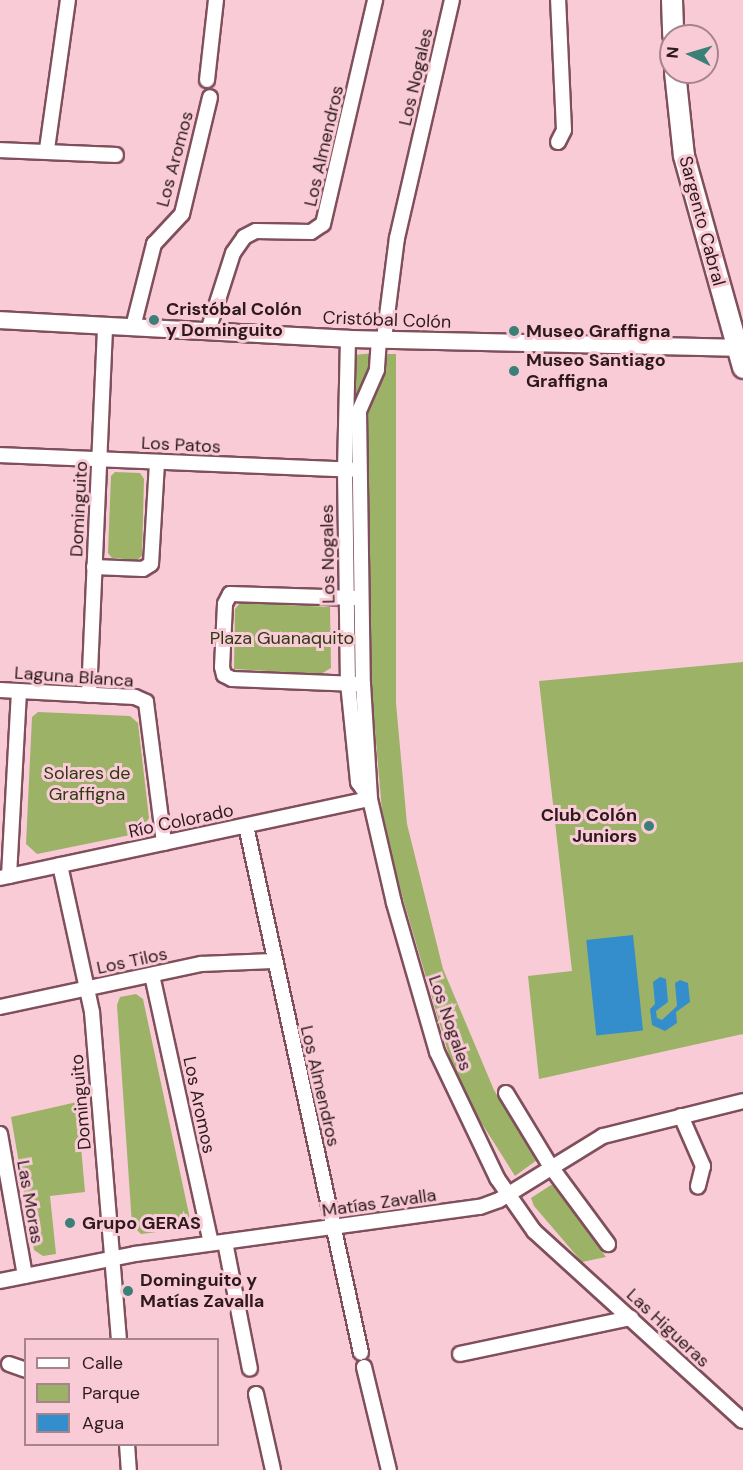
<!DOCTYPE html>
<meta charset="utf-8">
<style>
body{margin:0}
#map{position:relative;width:743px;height:1470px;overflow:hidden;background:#f9cbd6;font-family:"DM Sans",sans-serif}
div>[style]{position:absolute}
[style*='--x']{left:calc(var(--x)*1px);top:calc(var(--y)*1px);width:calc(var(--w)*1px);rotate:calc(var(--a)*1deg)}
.green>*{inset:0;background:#9cb267}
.water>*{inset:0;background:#338ecb;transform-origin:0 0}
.roads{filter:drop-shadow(2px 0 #804f5c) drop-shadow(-2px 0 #804f5c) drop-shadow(0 2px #804f5c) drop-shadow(0 -2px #804f5c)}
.minor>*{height:14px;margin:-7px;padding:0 7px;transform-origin:7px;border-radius:7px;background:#fff}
.tertiary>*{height:16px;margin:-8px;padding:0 8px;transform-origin:8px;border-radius:8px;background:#fff}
.secondary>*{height:20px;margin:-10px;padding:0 10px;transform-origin:10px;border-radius:10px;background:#fff}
.dots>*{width:16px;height:16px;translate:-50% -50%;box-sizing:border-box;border:3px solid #f9cbd6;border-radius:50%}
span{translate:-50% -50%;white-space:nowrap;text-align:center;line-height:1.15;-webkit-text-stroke:6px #f9cbd6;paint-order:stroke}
.street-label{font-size:18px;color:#2d191e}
.poi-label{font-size:18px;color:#2d191e;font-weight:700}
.left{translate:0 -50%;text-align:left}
.right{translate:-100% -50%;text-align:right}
.park-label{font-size:18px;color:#2f3912}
.legend{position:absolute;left:24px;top:1338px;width:195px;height:108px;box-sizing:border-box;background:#f9cbd6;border:2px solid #a7848c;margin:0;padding:8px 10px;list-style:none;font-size:18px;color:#2d191e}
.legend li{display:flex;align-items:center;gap:12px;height:30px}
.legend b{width:30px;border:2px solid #a7848c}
.north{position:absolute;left:659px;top:24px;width:60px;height:60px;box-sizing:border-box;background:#f9cbd6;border:2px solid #a7848c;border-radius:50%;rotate:275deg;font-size:16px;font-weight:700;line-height:24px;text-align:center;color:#2d191e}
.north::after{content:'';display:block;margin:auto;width:21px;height:27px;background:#3b8076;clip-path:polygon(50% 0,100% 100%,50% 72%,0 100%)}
</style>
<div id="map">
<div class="green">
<i style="clip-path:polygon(374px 353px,353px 460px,352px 460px,354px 355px)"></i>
<i style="clip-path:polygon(385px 354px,396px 354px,396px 703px,407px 824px,443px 969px,494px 1090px,537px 1160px,515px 1176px,479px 1119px,450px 1059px,399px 885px,382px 811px,370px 672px,366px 405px,383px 372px)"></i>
<i style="clip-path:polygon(115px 472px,140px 473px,144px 479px,142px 556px,137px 560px,112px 558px,108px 553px,111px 476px)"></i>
<i style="clip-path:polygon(240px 603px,330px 607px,331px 668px,321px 674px,234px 669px,235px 609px)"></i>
<i style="clip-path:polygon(743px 662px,743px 1034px,539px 1079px,528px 976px,572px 971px,539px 681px)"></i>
<i style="clip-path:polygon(38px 712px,130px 716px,138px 723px,149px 818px,140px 833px,37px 854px,26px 844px,32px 717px)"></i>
<i style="clip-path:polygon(136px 994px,143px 999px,190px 1219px,181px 1229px,141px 1234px,132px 1225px,117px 1005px,120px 997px)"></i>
<i style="clip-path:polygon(77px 1102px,85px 1192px,50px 1196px,56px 1254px,43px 1256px,34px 1250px,11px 1117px)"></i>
<i style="clip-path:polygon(551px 1185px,554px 1186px,606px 1257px,582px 1262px,534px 1206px,531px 1198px)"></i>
</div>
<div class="water">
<i style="left:633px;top:935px;width:96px;height:47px;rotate:84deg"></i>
<i style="clip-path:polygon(660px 977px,666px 979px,668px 1002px,656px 1011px,657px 1018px,662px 1020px,677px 1006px,675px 983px,680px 980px,688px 983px,690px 1002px,676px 1012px,677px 1023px,665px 1031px,652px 1025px,650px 1009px,655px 1004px,653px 982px)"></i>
</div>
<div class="roads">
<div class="minor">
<i style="--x:207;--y:80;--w:81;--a:-83.6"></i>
<i style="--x:558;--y:142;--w:13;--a:-63"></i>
<i style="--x:564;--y:130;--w:130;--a:-92.6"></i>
<i style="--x:47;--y:149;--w:150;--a:-82"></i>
<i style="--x:0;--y:150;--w:116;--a:2.5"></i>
<i style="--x:133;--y:327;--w:86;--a:-75.8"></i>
<i style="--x:154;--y:244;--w:41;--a:-47"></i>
<i style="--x:182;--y:214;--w:120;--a:-76.5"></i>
<i style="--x:208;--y:331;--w:82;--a:-72.2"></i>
<i style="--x:233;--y:253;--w:19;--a:-55"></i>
<i style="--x:244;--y:237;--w:13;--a:-27"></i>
<i style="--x:256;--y:231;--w:55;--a:1"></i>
<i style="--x:311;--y:232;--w:14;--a:-34"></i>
<i style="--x:323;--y:224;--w:230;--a:-76.9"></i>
<i style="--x:348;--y:339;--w:131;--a:91.3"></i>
<i style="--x:345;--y:470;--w:213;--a:89.2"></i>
<i style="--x:348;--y:683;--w:100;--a:84.2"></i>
<i style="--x:358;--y:782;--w:21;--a:55"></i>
<i style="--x:379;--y:339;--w:31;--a:94"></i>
<i style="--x:377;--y:370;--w:45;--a:113.7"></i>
<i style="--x:359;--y:411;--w:273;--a:89.2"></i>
<i style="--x:363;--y:684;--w:115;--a:86.5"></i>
<i style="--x:370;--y:799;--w:107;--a:77"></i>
<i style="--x:394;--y:903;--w:155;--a:73.9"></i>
<i style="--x:437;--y:1052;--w:140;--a:64.5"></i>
<i style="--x:497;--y:1178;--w:65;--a:55.1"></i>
<i style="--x:534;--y:1231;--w:282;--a:42.3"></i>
<i style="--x:384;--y:339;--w:102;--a:-82.7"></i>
<i style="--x:397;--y:238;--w:244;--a:-77"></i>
<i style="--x:0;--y:455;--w:352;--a:2.4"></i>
<i style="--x:94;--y:567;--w:49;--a:2.3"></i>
<i style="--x:143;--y:569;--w:9;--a:-32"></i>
<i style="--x:151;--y:564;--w:102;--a:-86.6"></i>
<i style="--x:356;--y:598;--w:126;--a:-178.2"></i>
<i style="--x:230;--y:594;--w:11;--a:117"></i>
<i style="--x:225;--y:604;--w:63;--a:92.7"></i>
<i style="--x:222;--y:667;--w:8;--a:76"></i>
<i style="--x:224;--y:675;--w:9;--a:27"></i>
<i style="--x:232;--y:679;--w:125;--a:2.3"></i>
<i style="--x:0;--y:690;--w:135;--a:3"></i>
<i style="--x:135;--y:697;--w:12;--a:24"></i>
<i style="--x:146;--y:702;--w:142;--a:82.7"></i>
<i style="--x:89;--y:695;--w:369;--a:-87.5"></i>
<i style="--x:246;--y:826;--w:539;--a:77.69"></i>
<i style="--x:60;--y:865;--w:150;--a:77.7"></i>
<i style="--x:92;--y:1012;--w:329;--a:85.3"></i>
<i style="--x:9;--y:876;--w:185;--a:-86.9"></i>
<i style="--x:0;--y:878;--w:378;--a:-12.1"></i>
<i style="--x:152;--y:975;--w:274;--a:77.6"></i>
<i style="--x:0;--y:1007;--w:206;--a:-12.1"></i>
<i style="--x:201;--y:964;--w:72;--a:-2.4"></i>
<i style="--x:506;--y:1093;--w:87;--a:58.7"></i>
<i style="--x:551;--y:1167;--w:96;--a:53.5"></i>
<i style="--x:681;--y:1116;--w:55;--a:66.3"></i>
<i style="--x:703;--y:1166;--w:21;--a:104"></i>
<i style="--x:0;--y:1134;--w:144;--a:80"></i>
<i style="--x:225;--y:1242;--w:129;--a:78.9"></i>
<i style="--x:0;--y:1281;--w:138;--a:-11.3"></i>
<i style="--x:135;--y:1254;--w:348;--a:-7.8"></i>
<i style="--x:480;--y:1207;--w:20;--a:-20"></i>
<i style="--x:499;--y:1200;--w:122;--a:-31.6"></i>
<i style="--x:603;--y:1136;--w:144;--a:-14"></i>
<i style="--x:460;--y:1354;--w:175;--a:-11.9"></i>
<i style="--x:9;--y:1364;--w:18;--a:19"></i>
<i style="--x:364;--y:1367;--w:106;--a:76.4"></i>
<i style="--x:256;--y:1394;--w:78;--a:77.4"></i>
<i style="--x:127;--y:1444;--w:26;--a:86"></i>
</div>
<div class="tertiary">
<i style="--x:0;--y:320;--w:349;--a:3.1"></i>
<i style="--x:348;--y:339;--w:389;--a:1.3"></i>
</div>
<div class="secondary">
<i style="--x:672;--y:0;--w:36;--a:88"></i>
<i style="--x:675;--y:72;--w:84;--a:83.9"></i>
<i style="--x:684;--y:156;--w:220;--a:74.4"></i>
</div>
</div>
<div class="dots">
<i style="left:154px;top:320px;background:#3b8076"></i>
<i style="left:514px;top:331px;background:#3b8076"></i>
<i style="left:514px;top:371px;background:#3b8076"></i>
<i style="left:649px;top:826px;background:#3b8076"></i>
<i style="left:70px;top:1223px;background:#3b8076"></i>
<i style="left:128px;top:1291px;background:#3b8076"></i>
</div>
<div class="street-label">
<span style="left:416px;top:77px;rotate:-77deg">Los Nogales</span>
<span style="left:324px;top:146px;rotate:-77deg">Los Almendros</span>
<span style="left:175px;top:159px;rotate:-75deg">Los Aromos</span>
<span style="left:702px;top:221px;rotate:75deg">Sargento Cabral</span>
<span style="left:387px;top:320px;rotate:2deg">Cristóbal Colón</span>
<span style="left:181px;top:445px;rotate:3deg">Los Patos</span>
<span style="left:79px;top:509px;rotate:-87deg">Dominguito</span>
<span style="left:328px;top:554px;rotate:-91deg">Los Nogales</span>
<span style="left:74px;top:677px;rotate:4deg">Laguna Blanca</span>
<span style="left:181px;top:821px;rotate:-12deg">Río Colorado</span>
<span style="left:132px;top:961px;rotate:-12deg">Los Tilos</span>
<span style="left:450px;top:1023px;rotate:71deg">Los Nogales</span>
<span style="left:320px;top:1086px;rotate:77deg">Los Almendros</span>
<span style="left:81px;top:1102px;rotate:-95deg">Dominguito</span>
<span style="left:199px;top:1105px;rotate:78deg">Los Aromos</span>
<span style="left:30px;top:1202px;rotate:80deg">Las Moras</span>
<span style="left:379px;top:1203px;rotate:-8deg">Matías Zavalla</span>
<span style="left:668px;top:1328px;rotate:43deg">Las Higueras</span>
</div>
<div class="poi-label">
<span class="left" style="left:166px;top:320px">Cristóbal Colón<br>y Dominguito</span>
<span class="left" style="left:526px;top:331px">Museo Graffigna</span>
<span class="left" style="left:526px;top:371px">Museo Santiago<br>Graffigna</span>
<span class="right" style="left:637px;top:826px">Club Colón<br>Juniors</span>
<span class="left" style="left:82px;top:1223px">Grupo GERAS</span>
<span class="left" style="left:140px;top:1291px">Dominguito y<br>Matías Zavalla</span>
</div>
<div class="park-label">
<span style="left:282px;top:638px">Plaza Guanaquito</span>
<span style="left:87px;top:784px">Solares de<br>Graffigna</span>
</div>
<ul class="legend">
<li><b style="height:8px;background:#fff"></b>Calle</li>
<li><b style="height:16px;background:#9cb267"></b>Parque</li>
<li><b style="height:16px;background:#338ecb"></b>Agua</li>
</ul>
<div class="north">N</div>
</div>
